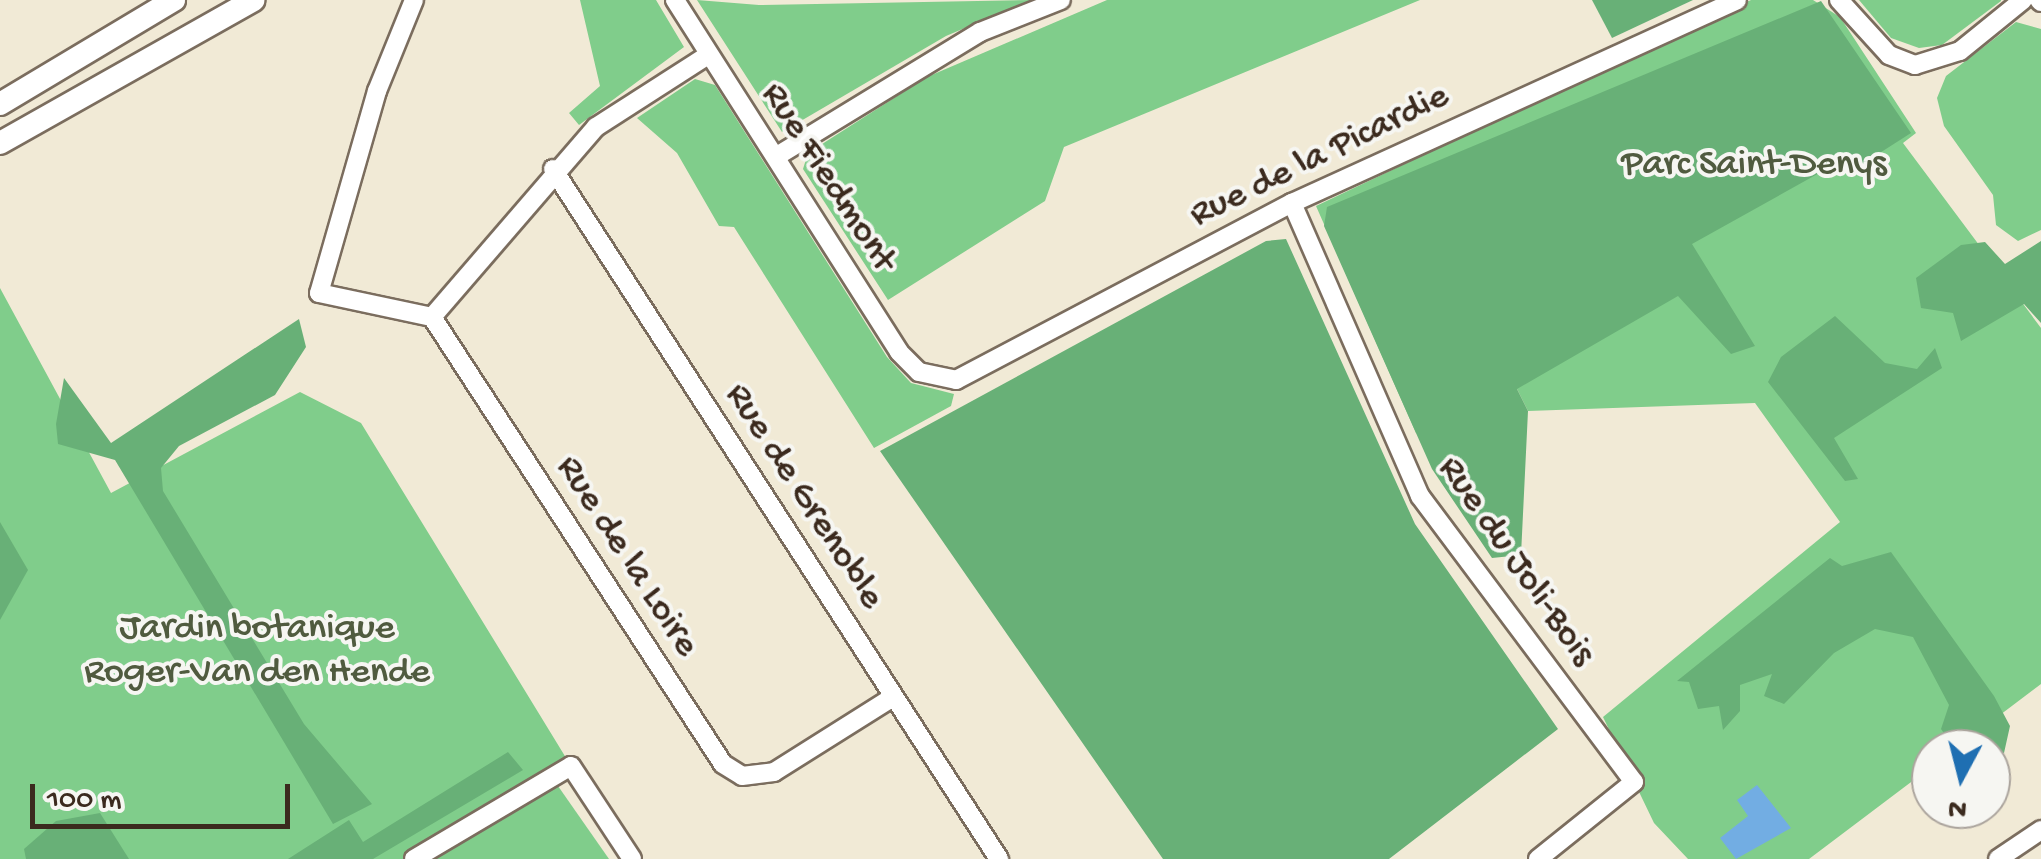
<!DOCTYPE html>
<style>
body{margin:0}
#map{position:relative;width:2041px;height:859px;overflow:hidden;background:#f1ead6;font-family:"Gochi Hand",sans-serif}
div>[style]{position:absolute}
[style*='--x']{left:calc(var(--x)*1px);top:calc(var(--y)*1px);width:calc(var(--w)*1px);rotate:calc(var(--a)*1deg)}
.green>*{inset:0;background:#80cd8b}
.forest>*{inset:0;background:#68b077}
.water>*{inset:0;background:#72ade3}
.roads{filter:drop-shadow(2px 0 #7b6d5e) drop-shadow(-2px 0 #7b6d5e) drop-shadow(0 2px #7b6d5e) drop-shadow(0 -2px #7b6d5e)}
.minor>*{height:18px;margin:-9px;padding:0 9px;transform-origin:9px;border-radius:9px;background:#fff}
.major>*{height:22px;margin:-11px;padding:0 11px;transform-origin:11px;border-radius:11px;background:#fff}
span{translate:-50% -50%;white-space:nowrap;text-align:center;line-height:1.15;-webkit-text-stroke:8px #f6f6f2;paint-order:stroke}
.street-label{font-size:38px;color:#3b2a1e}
.park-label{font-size:38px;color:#505b3f}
.north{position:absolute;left:1911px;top:729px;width:100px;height:100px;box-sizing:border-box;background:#f6f6f2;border:2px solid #aba49d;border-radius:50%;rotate:187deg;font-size:28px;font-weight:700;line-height:40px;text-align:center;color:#3b2a1e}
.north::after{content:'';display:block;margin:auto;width:35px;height:45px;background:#1f6fb2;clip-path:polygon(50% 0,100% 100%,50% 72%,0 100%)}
.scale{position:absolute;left:30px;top:784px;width:260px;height:45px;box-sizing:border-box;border:5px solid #3b2a1e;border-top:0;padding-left:12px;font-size:30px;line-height:35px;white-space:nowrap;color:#3b2a1e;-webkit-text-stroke:8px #f6f6f2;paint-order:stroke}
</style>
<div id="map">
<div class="green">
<i style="clip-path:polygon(580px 0,656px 0,684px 47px,579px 125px,569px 113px,600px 86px)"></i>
<i style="clip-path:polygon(697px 0,759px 5px,1031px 0,946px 36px,782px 132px)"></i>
<i style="clip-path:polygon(1107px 0,1420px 0,1064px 147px,1045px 201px,888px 300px,803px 169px,808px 153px,927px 77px)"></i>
<i style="clip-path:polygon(1751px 0,1813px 0,1840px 17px,1916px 133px,1903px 143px,2041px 328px,2041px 684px,1955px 749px,1931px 749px,1931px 767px,1809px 859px,1688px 859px,1654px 823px,1603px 717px,1840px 522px,1755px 403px,1528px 411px,1517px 389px,1416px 433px,1316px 206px)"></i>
<i style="clip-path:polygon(1859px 0,2001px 0,2001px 1px,1942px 45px,1919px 48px,1891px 38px)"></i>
<i style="clip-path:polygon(2016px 22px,2041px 29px,2041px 230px,2018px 241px,1996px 225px,1993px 195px,1944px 126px,1937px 98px,1946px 76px)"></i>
<i style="clip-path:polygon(695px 79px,715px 85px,887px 357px,911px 383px,954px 394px,951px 406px,874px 448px,734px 227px,719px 226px,677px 153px,637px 118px)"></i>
<i style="clip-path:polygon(0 288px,111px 493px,300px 392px,361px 423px,571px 766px,414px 859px,0 859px)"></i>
<i style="clip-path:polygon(558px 786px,609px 859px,434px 859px)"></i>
</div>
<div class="forest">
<i style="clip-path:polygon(1592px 0,1693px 0,1612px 38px)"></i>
<i style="clip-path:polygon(1821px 1px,1911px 133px,1864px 163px,1839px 162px,1692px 244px,1755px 346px,1731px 354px,1678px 296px,1517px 389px,1528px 411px,1521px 555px,1492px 558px,1432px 469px,1324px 226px,1327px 207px)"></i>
<i style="clip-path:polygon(1286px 239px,1415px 524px,1558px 729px,1389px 859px,1163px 859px,880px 451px,1266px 241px)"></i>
<i style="clip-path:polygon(2041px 241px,2041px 323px,2024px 304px,1961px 341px,1953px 313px,1921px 308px,1916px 278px,1961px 245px,1985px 242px,2005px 264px)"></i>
<i style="clip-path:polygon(1835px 316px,1885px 363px,1917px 369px,1935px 348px,1942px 368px,1834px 438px,1858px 479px,1845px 481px,1768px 382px,1781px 357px)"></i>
<i style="clip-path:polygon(299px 319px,306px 347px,275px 395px,179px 446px,161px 468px,163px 491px,304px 724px,372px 804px,333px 824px,115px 460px,58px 444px,56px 424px,64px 378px,111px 443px)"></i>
<i style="clip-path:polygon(0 522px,28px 570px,0 620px)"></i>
<i style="clip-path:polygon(1891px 552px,1994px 696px,2010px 726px,2004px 753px,1955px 749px,1941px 729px,1949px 705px,1913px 637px,1875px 629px,1834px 653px,1784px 704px,1764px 696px,1772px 674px,1740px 685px,1740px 711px,1723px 730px,1719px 706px,1698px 709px,1689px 682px,1677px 681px,1830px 558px,1842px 566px)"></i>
<i style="clip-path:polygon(508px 752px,523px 770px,373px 859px,288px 859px,349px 820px,363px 842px)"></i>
<i style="clip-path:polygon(100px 813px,129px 859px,26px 859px,24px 849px,56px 821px)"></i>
</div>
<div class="water">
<i style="clip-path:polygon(1757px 785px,1791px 828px,1736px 859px,1720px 838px,1748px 816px,1737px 800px)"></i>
</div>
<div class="roads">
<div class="minor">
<i style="--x:414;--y:0;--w:98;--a:112.1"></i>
<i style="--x:377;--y:91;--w:210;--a:106"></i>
<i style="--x:319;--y:293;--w:116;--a:12"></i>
<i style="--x:432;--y:317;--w:533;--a:56.94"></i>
<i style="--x:723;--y:764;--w:22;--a:32"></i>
<i style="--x:742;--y:776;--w:32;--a:-7"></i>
<i style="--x:774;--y:772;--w:141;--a:-32.2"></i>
<i style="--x:675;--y:0;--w:417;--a:57.5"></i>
<i style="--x:899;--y:352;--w:28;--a:45"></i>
<i style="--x:919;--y:372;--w:38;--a:12"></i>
<i style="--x:956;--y:380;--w:380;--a:-27.8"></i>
<i style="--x:1292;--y:203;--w:489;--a:-24.5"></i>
<i style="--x:1839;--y:0;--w:74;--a:47.7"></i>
<i style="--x:1889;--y:55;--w:28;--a:21"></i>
<i style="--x:1915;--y:65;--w:47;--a:-17.3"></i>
<i style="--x:1960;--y:51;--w:81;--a:-39"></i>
<i style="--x:2039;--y:0;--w:3;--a:45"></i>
<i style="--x:777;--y:156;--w:238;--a:-31.4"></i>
<i style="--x:980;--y:32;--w:87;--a:-21.6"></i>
<i style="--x:553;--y:169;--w:822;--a:57.12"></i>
<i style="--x:1292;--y:203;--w:320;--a:66.4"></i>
<i style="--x:1420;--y:496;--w:357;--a:53.2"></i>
<i style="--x:1634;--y:782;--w:123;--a:141.3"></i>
<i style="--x:432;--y:317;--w:251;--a:-49.2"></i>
<i style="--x:596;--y:127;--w:133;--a:-32.7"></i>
<i style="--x:414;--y:859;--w:182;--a:-30.6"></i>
<i style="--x:571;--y:766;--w:111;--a:56.7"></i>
<i style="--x:1998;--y:859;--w:52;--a:-34"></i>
</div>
<div class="major">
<i style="--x:0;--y:104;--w:203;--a:-30.9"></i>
<i style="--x:0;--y:143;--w:291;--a:-29.4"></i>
</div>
</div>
<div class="street-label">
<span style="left:1320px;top:157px;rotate:-26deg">Rue de la Picardie</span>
<span style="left:827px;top:178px;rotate:57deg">Rue Fiedmont</span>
<span style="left:803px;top:497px;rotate:57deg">Rue de Grenoble</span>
<span style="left:626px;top:557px;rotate:57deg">Rue de la Loire</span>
<span style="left:1515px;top:562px;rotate:55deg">Rue du Joli-Bois</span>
</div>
<div class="park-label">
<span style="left:1754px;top:166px">Parc Saint-Denys</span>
<span style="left:257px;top:652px">Jardin botanique<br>Roger-Van den Hende</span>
</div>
<div class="north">N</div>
<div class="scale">100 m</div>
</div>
